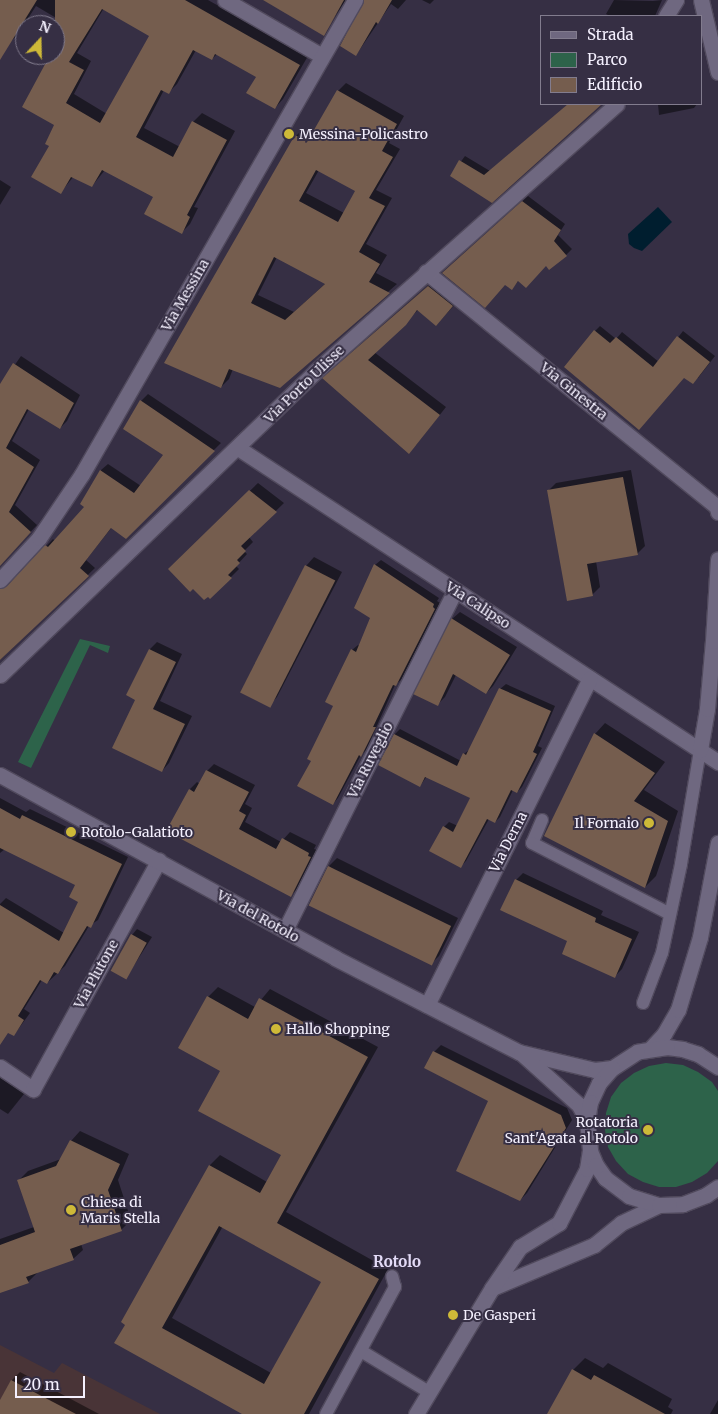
<!DOCTYPE html>
<style>
body{margin:0}
#map{position:relative;width:718px;height:1414px;overflow:hidden;background:#362f44;font-family:Merriweather,serif}
div>[style]{position:absolute}
[style*='--x']{left:calc(var(--x)*1px);top:calc(var(--y)*1px);width:calc(var(--w)*1px);rotate:calc(var(--a)*1deg)}
.education>*{inset:0;background:#493437}
.green>*{inset:0;background:#2d634a}
.water>*{inset:0;background:#001e2f}
.shadow>*{inset:0;background:#0007}
.building>*{inset:0;background:#755d4e;transform-origin:0 0}
.roads{filter:drop-shadow(1px 0 #514a5d) drop-shadow(-1px 0 #514a5d) drop-shadow(0 1px #514a5d) drop-shadow(0 -1px #514a5d)}
.lane>*{height:12px;margin:-6px;padding:0 6px;transform-origin:6px;border-radius:6px;background:#6f6880}
.street>*{height:15px;margin:-7.5px;padding:0 7.5px;transform-origin:7.5px;border-radius:7.5px;background:#6f6880}
.secondary>*{height:15px;margin:-7.5px;padding:0 7.5px;transform-origin:7.5px;border-radius:7.5px;background:#6f6880}
.dots>*{width:14px;height:14px;translate:-50% -50%;box-sizing:border-box;border:2px solid #362f44;border-radius:50%}
span{translate:-50% -50%;white-space:nowrap;text-align:center;line-height:1.15;-webkit-text-stroke:4px #362f44;paint-order:stroke}
.poi-label{font-size:14px;color:#f4f0fe}
.left{translate:0 -50%;text-align:left}
.right{translate:-100% -50%;text-align:right}
.street-label{font-size:14px;color:#f4f0fe}
.neighbourhood-label{font-size:15px;color:#e3dbf7;font-weight:700}
.legend{position:absolute;left:540px;top:15px;width:162px;height:90px;box-sizing:border-box;background:#362f44;border:1px solid #827c8e;margin:0;padding:6px 9px;list-style:none;font-size:15px;color:#f4f0fe}
.legend li{display:flex;align-items:center;gap:10px;height:25px}
.legend b{width:25px;border:1px solid #827c8e}
.north{position:absolute;left:15px;top:15px;width:50px;height:50px;box-sizing:border-box;background:#362f44;border:1px solid #827c8e;border-radius:50%;rotate:21deg;font-size:14px;font-weight:700;line-height:20px;text-align:center;color:#f4f0fe}
.north::after{content:'';display:block;margin:auto;width:18px;height:22px;background:#ceb938;clip-path:polygon(50% 0,100% 100%,50% 72%,0 100%)}
.scale{position:absolute;left:15px;top:1376px;width:70px;height:22px;box-sizing:border-box;border:2px solid #f4f0fe;border-top:0;padding-left:6px;font-size:15px;line-height:18px;white-space:nowrap;color:#f4f0fe;-webkit-text-stroke:4px #362f44;paint-order:stroke}
</style>
<div id="map">
<div class="education">
<i style="clip-path:polygon(0 1345px,54px 1373px,62px 1363px,160px 1414px,0 1414px)"></i>
</div>
<div class="green">
<i style="clip-path:polygon(80px 639px,110px 646px,108px 653px,90px 645px,31px 768px,18px 762px)"></i>
<i style="clip-path:polygon(666px 1063px,683px 1065px,698px 1072px,712px 1082px,718px 1091px,718px 1161px,707px 1173px,692px 1182px,676px 1187px,659px 1187px,643px 1182px,628px 1174px,616px 1161px,608px 1147px,605px 1130px,606px 1113px,611px 1097px,621px 1083px,634px 1073px,649px 1066px)"></i>
</div>
<div class="water">
<i style="clip-path:polygon(658px 207px,672px 222px,642px 251px,634px 248px,629px 244px,628px 234px)"></i>
</div>
<div class="shadow">
<i style="clip-path:polygon(evenodd,0 0,208px 0,308px 56px,283px 99px,275px 108px,257px 76px,217px 54px,212px 59px,196px 50px,177px 84px,168px 93px,164px 90px,144px 128px,180px 147px,193px 122px,202px 113px,235px 131px,194px 207px,198px 208px,190px 224px,181px 233px,155px 197px,105px 170px,92px 186px,74px 176px,61px 192px,50px 145px,56px 124px,51px 55px,55px 55px,55px 48px,68px 25px,36px 6px,18px 34px,9px 43px,0 37px,0 0,104px 8px,151px 36px,107px 114px,74px 94px,91px 61px,77px 53px,104px 8px)"></i>
<i style="clip-path:polygon(264px 0,346px 0,323px 34px)"></i>
<i style="clip-path:polygon(365px 0,406px 0,398px 9px,391px 4px,356px 55px)"></i>
<i style="clip-path:polygon(422px 0,434px 0,430px 4px)"></i>
<i style="clip-path:polygon(614px 0,653px 1px,662px 0,655px 16px,610px 16px,606px 14px)"></i>
<i style="clip-path:polygon(evenodd,346px 83px,404px 116px,389px 143px,400px 149px,376px 190px,392px 198px,366px 244px,387px 255px,376px 273px,397px 284px,280px 387px,233px 369px,229px 379px,221px 387px,296px 136px,304px 128px,313px 133px,338px 91px,346px 83px,319px 170px,357px 191px,344px 213px,306px 193px,319px 170px,346px 83px,277px 257px,326px 283px,294px 312px,258px 295px,277px 257px)"></i>
<i style="clip-path:polygon(569px 104px,599px 104px,492px 201px,451px 175px,465px 156px,490px 171px)"></i>
<i style="clip-path:polygon(658px 104px,697px 104px,694px 108px,659px 115px)"></i>
<i style="clip-path:polygon(0 180px,11px 187px,0 205px)"></i>
<i style="clip-path:polygon(528px 196px,565px 224px,558px 235px,572px 249px,566px 255px,549px 268px,546px 264px,519px 280px,512px 289px,505px 283px,449px 268px)"></i>
<i style="clip-path:polygon(436px 279px,460px 299px,436px 325px,418px 310px,374px 352px,446px 407px,416px 445px,331px 371px)"></i>
<i style="clip-path:polygon(600px 326px,616px 339px,622px 332px,659px 362px,683px 331px,715px 356px,698px 378px,684px 376px,644px 423px,595px 331px)"></i>
<i style="clip-path:polygon(21px 356px,80px 395px,67px 421px,60px 428px,29px 409px,12px 441px,40px 460px,15px 505px,37px 525px,0 565px,0 386px)"></i>
<i style="clip-path:polygon(148px 394px,221px 443px,126px 537px,112px 527px,86px 560px,95px 568px,0 660px,0 578px,5px 583px,14px 580px,53px 539px,55px 541px,86px 507px,82px 503px,101px 470px,108px 464px,141px 486px,164px 455px,125px 429px,141px 401px)"></i>
<i style="clip-path:polygon(631px 470px,645px 546px,637px 554px,596px 561px,600px 587px,592px 595px,548px 491px,556px 483px)"></i>
<i style="clip-path:polygon(258px 483px,284px 503px,249px 537px,253px 542px,244px 551px,247px 554px,236px 566px,239px 569px,210px 598px,169px 569px)"></i>
<i style="clip-path:polygon(314px 557px,342px 572px,277px 697px,269px 706px,306px 566px)"></i>
<i style="clip-path:polygon(381px 560px,439px 598px,437px 601px,440px 603px,402px 679px,395px 685px,366px 750px,361px 755px,338px 798px,333px 804px,312px 760px,335px 706px,352px 650px,358px 645px,360px 646px,372px 618px,375px 565px)"></i>
<i style="clip-path:polygon(460px 612px,517px 647px,493px 686px,486px 693px,456px 675px,445px 697px,438px 704px,452px 619px)"></i>
<i style="clip-path:polygon(157px 642px,182px 654px,160px 701px,192px 716px,169px 763px,162px 771px,137px 699px,150px 649px)"></i>
<i style="clip-path:polygon(506px 684px,555px 706px,538px 746px,542px 748px,522px 787px,517px 792px,513px 790px,500px 817px,495px 822px,489px 819px,466px 861px,461px 866px,444px 827px,449px 822px,458px 826px,471px 798px,427px 776px,420px 786px,380px 765px,395px 734px,400px 729px,461px 761px,464px 754px,470px 749px,500px 689px)"></i>
<i style="clip-path:polygon(605px 723px,665px 762px,644px 790px,678px 811px,656px 876px,645px 887px,595px 734px)"></i>
<i style="clip-path:polygon(214px 764px,255px 785px,245px 804px,252px 808px,245px 822px,281px 842px,290px 832px,316px 845px,314px 849px,317px 850px,298px 888px,291px 895px,190px 789px,197px 782px,200px 784px,207px 771px)"></i>
<i style="clip-path:polygon(0 798px,26px 812px,30px 809px,128px 857px,98px 920px,89px 926px,65px 966px,47px 983px,42px 980px,24px 1009px,30px 1013px,14px 1035px,0 1027px,0 904px,6px 898px,64px 933px,80px 901px,77px 884px,5px 849px,0 853px)"></i>
<i style="clip-path:polygon(337px 858px,458px 918px,439px 956px,431px 964px,329px 866px)"></i>
<i style="clip-path:polygon(523px 873px,603px 911px,601px 915px,639px 932px,622px 969px,615px 976px,569px 941px,516px 880px)"></i>
<i style="clip-path:polygon(137px 929px,152px 937px,126px 978px,132px 935px)"></i>
<i style="clip-path:polygon(evenodd,218px 987px,255px 1007px,270px 989px,378px 1047px,286px 1212px,388px 1269px,309px 1414px,245px 1414px,116px 1343px,210px 1165px,220px 1155px,267px 1182px,282px 1155px,222px 1070px,208px 997px,218px 987px,223px 1226px,322px 1281px,271px 1373px,172px 1318px,223px 1226px)"></i>
<i style="clip-path:polygon(441px 1045px,567px 1108px,572px 1120px,527px 1193px,520px 1200px,490px 1101px,434px 1052px)"></i>
<i style="clip-path:polygon(0 1070px,28px 1089px,8px 1114px,0 1109px)"></i>
<i style="clip-path:polygon(80px 1131px,129px 1154px,118px 1180px,131px 1220px,121px 1230px,81px 1244px,83px 1250px,73px 1259px,38px 1272px,28px 1282px,0 1291px,0 1239px,34px 1227px,18px 1181px,28px 1171px,61px 1159px,71px 1141px)"></i>
<i style="clip-path:polygon(585px 1358px,603px 1368px,608px 1363px,672px 1399px,668px 1407px,673px 1410px,671px 1414px,548px 1414px,573px 1370px)"></i>
<i style="clip-path:polygon(20px 1372px,99px 1414px,0 1414px,0 1403px,12px 1380px)"></i>
<i style="clip-path:polygon(718px 1400px,718px 1414px,710px 1414px)"></i>
</div>
<div class="building">
<i style="clip-path:polygon(0 0,37px 0,0 60px)"></i>
<i style="clip-path:polygon(evenodd,55px 0,185px 0,300px 65px,275px 109px,246px 93px,256px 77px,215px 54px,212px 60px,193px 50px,169px 94px,161px 90px,136px 137px,173px 157px,192px 121px,227px 140px,187px 215px,190px 217px,182px 234px,144px 214px,153px 197px,102px 170px,92px 187px,71px 177px,61px 194px,31px 177px,49px 146px,45px 144px,54px 125px,22px 107px,50px 55px,55px 55px,55px 0,102px 9px,149px 36px,100px 123px,66px 103px,84px 70px,69px 62px,102px 9px)"></i>
<i style="clip-path:polygon(263px 0,344px 0,324px 36px)"></i>
<i style="clip-path:polygon(364px 0,392px 0,378px 24px,376px 22px,356px 56px,340px 46px)"></i>
<i style="clip-path:polygon(evenodd,337px 90px,397px 124px,382px 151px,393px 157px,369px 198px,385px 206px,359px 252px,380px 264px,369px 282px,390px 293px,280px 388px,229px 369px,221px 388px,164px 363px,295px 135px,307px 142px,337px 90px,316px 170px,355px 191px,338px 222px,299px 201px,316px 170px,337px 90px,274px 257px,325px 284px,285px 320px,251px 303px,274px 257px)"></i>
<i style="clip-path:polygon(568px 104px,602px 104px,492px 203px,450px 176px,459px 160px,484px 175px)"></i>
<i style="clip-path:polygon(522px 201px,561px 230px,554px 241px,567px 256px,549px 270px,546px 266px,526px 288px,518px 281px,512px 290px,505px 285px,485px 308px,442px 273px)"></i>
<i style="clip-path:polygon(428px 286px,453px 306px,436px 326px,417px 310px,406px 325px,368px 360px,440px 415px,409px 454px,322px 378px)"></i>
<i style="clip-path:polygon(594px 330px,610px 343px,616px 337px,653px 367px,677px 336px,710px 362px,693px 384px,684px 378px,639px 430px,564px 367px)"></i>
<i style="clip-path:polygon(13px 363px,74px 403px,60px 429px,27px 409px,6px 448px,34px 467px,9px 512px,31px 532px,0 566px,0 384px)"></i>
<i style="clip-path:polygon(140px 400px,215px 451px,126px 539px,111px 528px,80px 568px,89px 576px,0 660px,0 589px,7px 586px,45px 545px,48px 547px,84px 507px,80px 504px,100px 470px,134px 493px,163px 455px,123px 429px)"></i>
<i style="clip-path:polygon(623px 477px,638px 555px,587px 564px,593px 596px,567px 601px,547px 490px)"></i>
<i style="clip-path:polygon(249px 490px,277px 512px,241px 546px,246px 551px,237px 560px,240px 563px,228px 575px,232px 578px,210px 599px,208px 597px,204px 600px,193px 589px,190px 592px,168px 569px)"></i>
<i style="clip-path:polygon(374px 564px,434px 604px,433px 607px,435px 609px,396px 686px,393px 685px,373px 727px,376px 727px,361px 757px,359px 755px,333px 805px,297px 786px,311px 761px,307px 759px,333px 706px,325px 702px,351px 649px,356px 652px,370px 618px,354px 608px)"></i>
<i style="left:305px;top:565px;width:34px;height:143px;rotate:27deg"></i>
<i style="clip-path:polygon(451px 618px,510px 655px,486px 694px,453px 674px,438px 706px,413px 694px)"></i>
<i style="clip-path:polygon(149px 649px,176px 662px,153px 709px,185px 724px,162px 772px,112px 748px,135px 700px,126px 695px)"></i>
<i style="clip-path:polygon(499px 688px,551px 711px,533px 752px,537px 754px,517px 793px,511px 790px,495px 823px,487px 819px,461px 868px,429px 851px,443px 826px,453px 832px,470px 798px,425px 777px,420px 787px,378px 765px,394px 734px,457px 766px,463px 753px,466px 755px)"></i>
<i style="clip-path:polygon(594px 733px,655px 773px,634px 801px,668px 821px,645px 888px,544px 836px)"></i>
<i style="clip-path:polygon(206px 770px,249px 792px,239px 811px,246px 815px,239px 829px,276px 849px,282px 838px,309px 853px,308px 856px,311px 857px,291px 897px,166px 831px,189px 789px,194px 792px)"></i>
<i style="clip-path:polygon(0 808px,20px 819px,22px 815px,122px 864px,91px 928px,87px 926px,58px 974px,54px 972px,47px 984px,40px 980px,18px 1016px,24px 1020px,14px 1036px,8px 1033px,0 1045px,0 905px,59px 941px,78px 902px,69px 897px,75px 885px,0 848px)"></i>
<i style="left:328px;top:866px;width:137px;height:44px;rotate:26deg"></i>
<i style="clip-path:polygon(515px 879px,596px 918px,595px 922px,632px 939px,615px 978px,562px 954px,567px 941px,500px 910px)"></i>
<i style="left:131px;top:934px;width:18px;height:42px;rotate:29deg"></i>
<i style="clip-path:polygon(evenodd,207px 996px,248px 1019px,259px 998px,368px 1057px,277px 1223px,379px 1279px,304px 1414px,242px 1414px,114px 1343px,125px 1325px,121px 1322px,209px 1165px,260px 1193px,281px 1155px,198px 1111px,220px 1071px,178px 1048px,207px 996px,219px 1226px,321px 1282px,264px 1384px,162px 1328px,219px 1226px)"></i>
<i style="clip-path:polygon(433px 1051px,561px 1115px,566px 1128px,520px 1201px,456px 1171px,488px 1101px,424px 1068px)"></i>
<i style="clip-path:polygon(70px 1140px,120px 1164px,108px 1190px,122px 1231px,70px 1249px,74px 1260px,26px 1277px,29px 1283px,0 1293px,0 1245px,35px 1232px,17px 1180px,56px 1166px)"></i>
<i style="clip-path:polygon(572px 1369px,591px 1380px,594px 1375px,665px 1414px,547px 1414px)"></i>
<i style="clip-path:polygon(11px 1380px,76px 1414px,0 1414px,0 1400px)"></i>
</div>
<div class="roads">
<div class="lane">
<i style="--x:542;--y:820;--w:25;--a:113"></i>
<i style="--x:532;--y:843;--w:155;--a:27.2"></i>
<i style="--x:643;--y:1003;--w:53;--a:-69.2"></i>
<i style="--x:662;--y:953;--w:91;--a:-77.9"></i>
<i style="--x:681;--y:864;--w:116;--a:-80.5"></i>
<i style="--x:361;--y:1351;--w:79;--a:31.1"></i>
<i style="--x:326;--y:1414;--w:145;--a:-61.5"></i>
<i style="--x:395;--y:1287;--w:11;--a:-105"></i>
</div>
<div class="street">
<i style="--x:225;--y:0;--w:112;--a:30"></i>
<i style="--x:666;--y:16;--w:19;--a:-58"></i>
<i style="--x:426;--y:272;--w:374;--a:38.9"></i>
<i style="--x:717;--y:507;--w:5;--a:79"></i>
<i style="--x:238;--y:448;--w:574;--a:33.19"></i>
<i style="--x:0;--y:580;--w:57;--a:-47.1"></i>
<i style="--x:39;--y:538;--w:77;--a:-56.1"></i>
<i style="--x:82;--y:474;--w:547;--a:-60.06"></i>
<i style="--x:0;--y:675;--w:438;--a:-43.9"></i>
<i style="--x:316;--y:371;--w:402;--a:-41.6"></i>
<i style="--x:700;--y:750;--w:42;--a:-80.3"></i>
<i style="--x:707;--y:709;--w:68;--a:-85"></i>
<i style="--x:713;--y:641;--w:82;--a:-86.5"></i>
<i style="--x:285;--y:930;--w:380;--a:-63.4"></i>
<i style="--x:427;--y:1005;--w:365;--a:-63.5"></i>
<i style="--x:0;--y:1067;--w:40;--a:34"></i>
<i style="--x:33;--y:1089;--w:261;--a:-61.2"></i>
<i style="--x:492;--y:1288;--w:111;--a:-22.9"></i>
<i style="--x:594;--y:1245;--w:35;--a:-39"></i>
<i style="--x:621;--y:1223;--w:42;--a:-25.3"></i>
<i style="--x:416;--y:1414;--w:147;--a:-58.9"></i>
<i style="--x:492;--y:1288;--w:50;--a:-55.7"></i>
<i style="--x:520;--y:1247;--w:46;--a:-31.6"></i>
<i style="--x:559;--y:1223;--w:61;--a:-62.6"></i>
<i style="--x:587;--y:1169;--w:18;--a:-81"></i>
</div>
<div class="secondary">
<i style="--x:701;--y:0;--w:74;--a:76.7"></i>
<i style="--x:0;--y:775;--w:382;--a:28.6"></i>
<i style="--x:335;--y:958;--w:207;--a:27.1"></i>
<i style="--x:519;--y:1052;--w:78;--a:13.3"></i>
<i style="--x:595;--y:1070;--w:17;--a:-7"></i>
<i style="--x:651;--y:1048;--w:19;--a:-47"></i>
<i style="--x:664;--y:1034;--w:28;--a:-60"></i>
<i style="--x:678;--y:1010;--w:76;--a:-73.2"></i>
<i style="--x:700;--y:937;--w:96;--a:-79.2"></i>
<i style="--x:521;--y:1053;--w:78;--a:41.9"></i>
<i style="--x:579;--y:1105;--w:18;--a:63"></i>
<i style="--x:718;--y:1067;--w:24;--a:-147"></i>
<i style="--x:698;--y:1054;--w:16;--a:-162"></i>
<i style="--x:683;--y:1049;--w:16;--a:-173"></i>
<i style="--x:667;--y:1047;--w:30;--a:171"></i>
<i style="--x:637;--y:1052;--w:30;--a:147"></i>
<i style="--x:612;--y:1068;--w:20;--a:131"></i>
<i style="--x:599;--y:1083;--w:21;--a:115"></i>
<i style="--x:590;--y:1102;--w:19;--a:99"></i>
<i style="--x:587;--y:1121;--w:30;--a:84"></i>
<i style="--x:590;--y:1151;--w:15;--a:67"></i>
<i style="--x:596;--y:1165;--w:16;--a:55"></i>
<i style="--x:605;--y:1178;--w:30;--a:37"></i>
<i style="--x:629;--y:1196;--w:31;--a:17"></i>
<i style="--x:659;--y:1205;--w:24;--a:-2"></i>
<i style="--x:683;--y:1204;--w:25;--a:-21"></i>
<i style="--x:706;--y:1195;--w:14;--a:-34"></i>
</div>
</div>
<div class="dots">
<i style="left:289px;top:134px;background:#ceb938"></i>
<i style="left:649px;top:823px;background:#ceb938"></i>
<i style="left:71px;top:832px;background:#ceb938"></i>
<i style="left:276px;top:1029px;background:#ceb938"></i>
<i style="left:648px;top:1130px;background:#ceb938"></i>
<i style="left:71px;top:1210px;background:#ceb938"></i>
<i style="left:453px;top:1315px;background:#ceb938"></i>
</div>
<div class="poi-label">
<span class="left" style="left:299px;top:134px">Messina-Policastro</span>
<span class="right" style="left:639px;top:823px">Il Fornaio</span>
<span class="left" style="left:81px;top:832px">Rotolo-Galatioto</span>
<span class="left" style="left:286px;top:1029px">Hallo Shopping</span>
<span class="right" style="left:638px;top:1130px">Rotatoria<br>Sant'Agata al Rotolo</span>
<span class="left" style="left:81px;top:1210px">Chiesa di<br>Maris Stella</span>
<span class="left" style="left:463px;top:1315px">De Gasperi</span>
</div>
<div class="street-label">
<span style="left:185px;top:295px;rotate:-60deg">Via Messina</span>
<span style="left:304px;top:384px;rotate:-44deg">Via Porto Ulisse</span>
<span style="left:574px;top:391px;rotate:39deg">Via Ginestra</span>
<span style="left:478px;top:605px;rotate:33deg">Via Calipso</span>
<span style="left:370px;top:760px;rotate:-63deg">Via Ruveglio</span>
<span style="left:508px;top:842px;rotate:-63deg">Via Derna</span>
<span style="left:258px;top:916px;rotate:29deg">Via del Rotolo</span>
<span style="left:96px;top:974px;rotate:-61deg">Via Plutone</span>
</div>
<div class="neighbourhood-label">
<span style="left:397px;top:1262px">Rotolo</span>
</div>
<ul class="legend">
<li><b style="height:6px;background:#6f6880"></b>Strada</li>
<li><b style="height:14px;background:#2d634a"></b>Parco</li>
<li><b style="height:14px;background:#755d4e"></b>Edificio</li>
</ul>
<div class="north">N</div>
<div class="scale">20 m</div>
</div>
